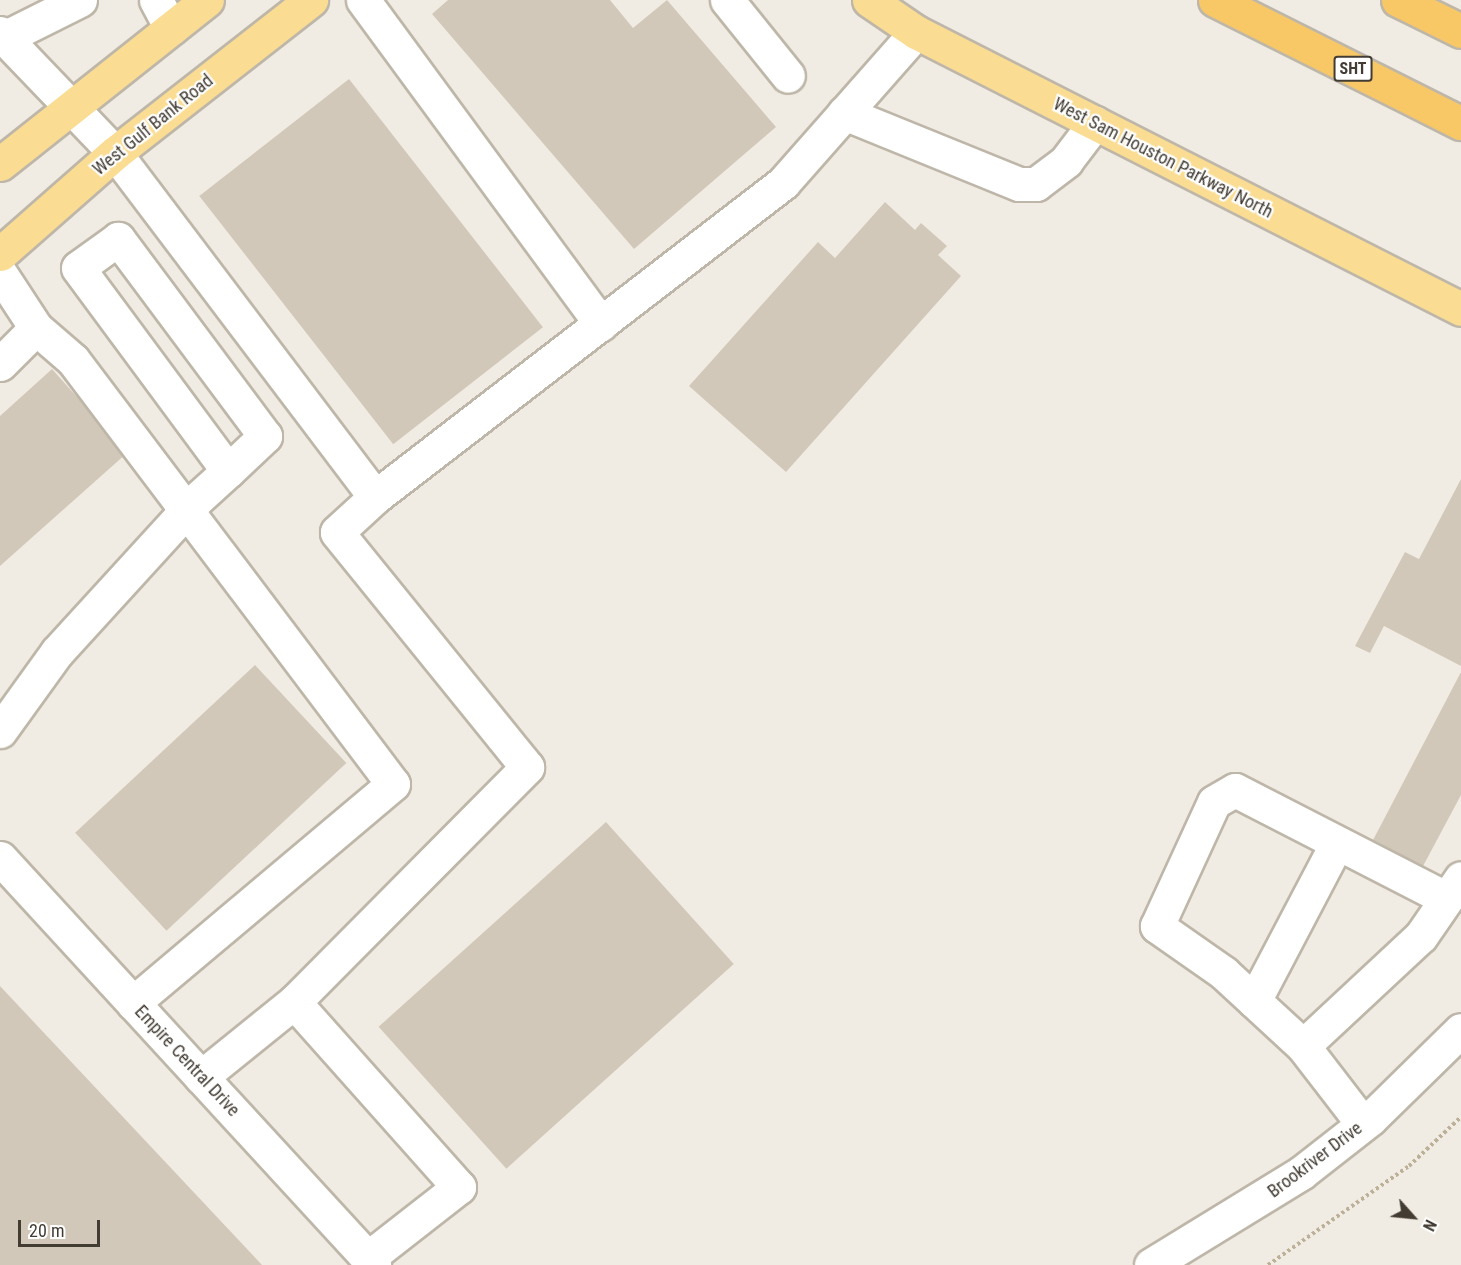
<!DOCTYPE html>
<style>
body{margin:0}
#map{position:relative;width:1461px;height:1265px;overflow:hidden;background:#f1ece3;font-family:"Roboto Condensed",sans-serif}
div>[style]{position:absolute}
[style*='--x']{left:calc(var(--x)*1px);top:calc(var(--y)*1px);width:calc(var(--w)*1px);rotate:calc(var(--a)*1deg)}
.building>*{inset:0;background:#d2c8b9;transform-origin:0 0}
.path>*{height:4px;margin-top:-2px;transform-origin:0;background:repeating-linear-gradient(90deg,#bdb098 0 3px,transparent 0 6px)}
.roads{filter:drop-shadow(2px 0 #beb7a9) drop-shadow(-2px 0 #beb7a9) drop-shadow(0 2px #beb7a9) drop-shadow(0 -2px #beb7a9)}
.minor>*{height:33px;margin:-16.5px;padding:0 16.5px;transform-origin:16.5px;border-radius:16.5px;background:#fff}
.major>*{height:33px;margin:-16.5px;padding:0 16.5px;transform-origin:16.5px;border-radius:16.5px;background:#fadc92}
.highway>*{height:33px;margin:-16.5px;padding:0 16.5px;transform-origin:16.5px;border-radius:16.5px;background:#f8c766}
span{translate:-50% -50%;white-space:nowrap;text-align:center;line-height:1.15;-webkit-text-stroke:4.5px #fff;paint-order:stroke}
.shield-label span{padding:2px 4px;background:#fff;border:2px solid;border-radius:4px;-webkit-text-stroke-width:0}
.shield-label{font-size:16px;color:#423c33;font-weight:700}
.street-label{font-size:18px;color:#423c33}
.north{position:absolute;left:1383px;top:1187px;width:60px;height:60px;-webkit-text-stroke:4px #fff;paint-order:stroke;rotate:117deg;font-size:16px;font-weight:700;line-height:24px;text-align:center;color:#423c33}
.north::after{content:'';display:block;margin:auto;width:21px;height:27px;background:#423c33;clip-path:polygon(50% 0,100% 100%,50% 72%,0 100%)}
.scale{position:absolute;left:18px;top:1220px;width:82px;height:27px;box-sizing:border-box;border:3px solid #423c33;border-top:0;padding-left:8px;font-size:18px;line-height:21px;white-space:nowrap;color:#423c33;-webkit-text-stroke:4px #fff;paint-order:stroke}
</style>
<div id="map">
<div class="building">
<i style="clip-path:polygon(448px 0,610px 0,633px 28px,667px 0,776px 127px,634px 249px,432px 14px)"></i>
<i style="left:349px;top:79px;width:315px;height:190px;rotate:52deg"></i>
<i style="clip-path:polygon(885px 202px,915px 230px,921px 223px,947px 246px,938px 255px,961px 276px,786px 472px,689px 386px,818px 242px,835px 258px)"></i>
<i style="clip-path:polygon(52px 369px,127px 453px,0 566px,0 416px)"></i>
<i style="clip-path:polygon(1461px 479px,1461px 666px,1384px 626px,1370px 653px,1355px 646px,1405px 552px,1419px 559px)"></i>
<i style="left:255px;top:665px;width:134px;height:246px;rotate:47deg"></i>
<i style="clip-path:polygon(1461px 672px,1461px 795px,1422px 868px,1372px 842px)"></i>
<i style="left:606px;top:822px;width:191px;height:306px;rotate:48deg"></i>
<i style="clip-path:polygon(0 986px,262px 1265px,0 1265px)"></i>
</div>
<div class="path">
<i style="--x:1268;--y:1265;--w:172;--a:-35.1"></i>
<i style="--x:1409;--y:1166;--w:71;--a:-43.3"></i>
</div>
<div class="roads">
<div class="minor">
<i style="--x:156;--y:0;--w:32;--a:62"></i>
<i style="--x:363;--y:0;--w:402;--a:53.7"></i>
<i style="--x:727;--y:0;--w:97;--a:51.2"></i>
<i style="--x:0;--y:33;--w:166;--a:46.2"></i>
<i style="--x:115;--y:153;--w:431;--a:52.9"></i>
<i style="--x:4;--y:38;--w:85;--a:-26.6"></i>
<i style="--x:844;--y:113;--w:189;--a:22.1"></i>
<i style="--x:1019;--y:184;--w:17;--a:0"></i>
<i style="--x:1036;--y:184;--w:38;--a:-37"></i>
<i style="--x:1066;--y:161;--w:48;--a:-52.7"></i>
<i style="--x:0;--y:273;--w:66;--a:56.8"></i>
<i style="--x:36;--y:328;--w:51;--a:135"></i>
<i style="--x:36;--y:328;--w:49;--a:40.9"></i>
<i style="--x:73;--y:360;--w:531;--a:52.96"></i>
<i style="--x:393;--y:784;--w:340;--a:139.9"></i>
<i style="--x:0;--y:731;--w:97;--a:-54.2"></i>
<i style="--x:57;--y:652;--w:206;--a:-47.6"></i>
<i style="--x:196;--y:500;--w:43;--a:-42.2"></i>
<i style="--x:228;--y:471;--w:51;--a:-43.4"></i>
<i style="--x:265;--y:436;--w:246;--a:-126.7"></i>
<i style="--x:118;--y:239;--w:49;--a:144.1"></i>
<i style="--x:78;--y:268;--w:252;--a:53.5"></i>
<i style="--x:0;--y:858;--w:553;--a:47.42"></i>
<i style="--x:1254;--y:1001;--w:178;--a:-62.3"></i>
<i style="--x:294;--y:1002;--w:248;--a:48.3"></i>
<i style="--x:459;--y:1187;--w:115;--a:142"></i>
<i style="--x:1303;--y:1046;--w:108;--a:-137.3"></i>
<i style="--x:1224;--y:973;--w:82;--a:-145"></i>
<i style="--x:1157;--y:926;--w:136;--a:-65.3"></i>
<i style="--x:1214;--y:802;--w:24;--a:-30"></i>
<i style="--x:1235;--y:790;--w:238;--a:27.2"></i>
<i style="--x:201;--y:1077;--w:119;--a:-38.9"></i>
<i style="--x:294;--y:1002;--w:331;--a:-45.2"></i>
<i style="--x:527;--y:767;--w:302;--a:-129"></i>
<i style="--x:337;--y:532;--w:52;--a:-42.6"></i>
<i style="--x:375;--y:497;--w:515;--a:-37.58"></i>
<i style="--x:783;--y:183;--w:201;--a:-48.6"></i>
<i style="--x:1363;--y:1124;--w:98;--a:-127.6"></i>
<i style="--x:1303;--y:1046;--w:161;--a:-43"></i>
<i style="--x:1421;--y:936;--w:70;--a:-55.4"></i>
<i style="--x:1151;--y:1265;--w:176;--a:-31.5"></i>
<i style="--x:1301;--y:1173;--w:88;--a:-38"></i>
<i style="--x:1370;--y:1119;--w:127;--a:-44.4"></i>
</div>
<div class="major">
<i style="--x:869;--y:0;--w:57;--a:34.2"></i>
<i style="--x:916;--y:32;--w:611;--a:26.94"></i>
<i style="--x:0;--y:164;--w:264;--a:-38.4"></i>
<i style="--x:0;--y:254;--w:153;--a:-41.3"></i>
<i style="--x:115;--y:153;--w:249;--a:-38"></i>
</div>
<div class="highway">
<i style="--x:1215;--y:0;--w:275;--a:26.6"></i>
<i style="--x:1398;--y:0;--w:70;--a:26.2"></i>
</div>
</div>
<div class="shield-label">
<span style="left:1353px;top:69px">SHT</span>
</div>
<div class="street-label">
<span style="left:153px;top:125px;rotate:-39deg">West Gulf Bank Road</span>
<span style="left:1163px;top:158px;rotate:27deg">West Sam Houston Parkway North</span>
<span style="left:187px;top:1061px;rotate:47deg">Empire Central Drive</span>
<span style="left:1315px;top:1160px;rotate:-37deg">Brookriver Drive</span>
</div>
<div class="north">N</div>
<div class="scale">20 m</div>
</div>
